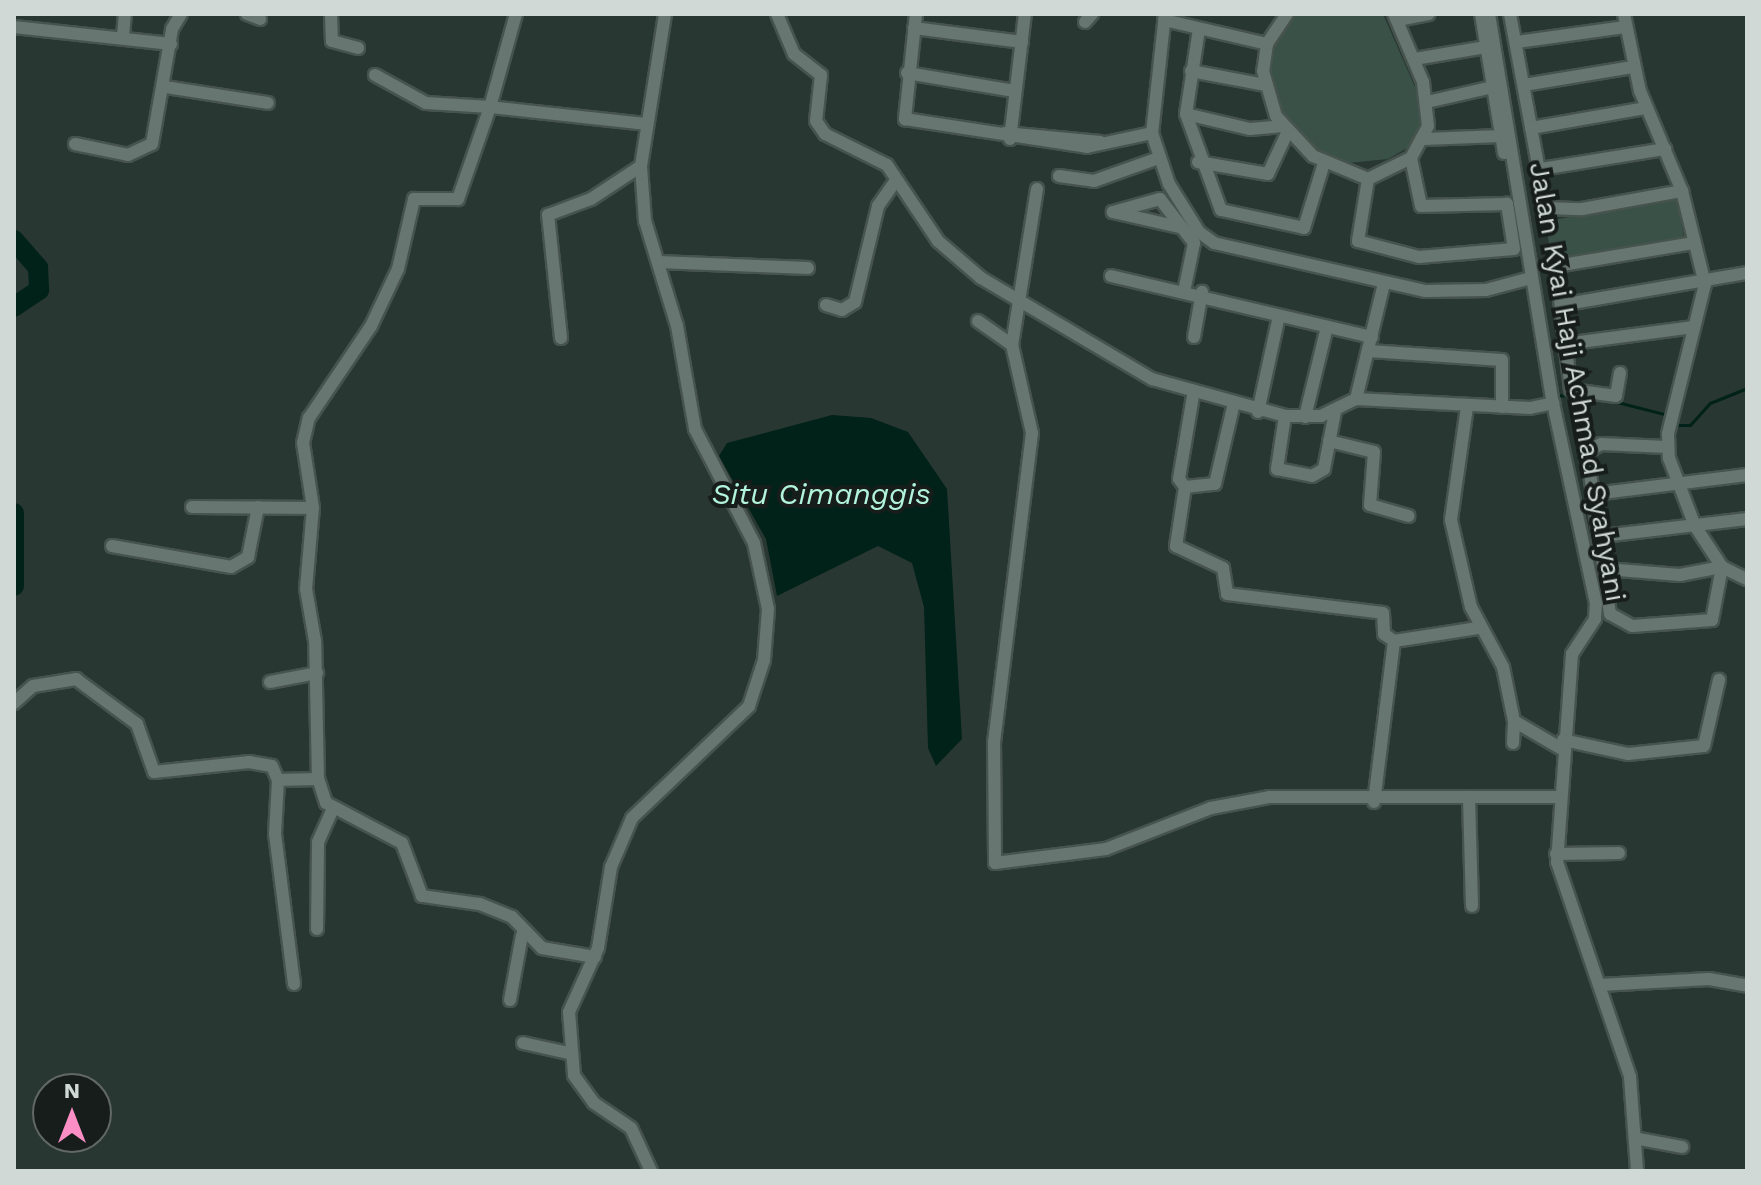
<!DOCTYPE html>
<style>
body{margin:0}
#map{position:relative;width:1761px;height:1185px;overflow:hidden;background:#293732;font-family:"Work Sans",sans-serif}
div>[style]{position:absolute}
[style*='--x']{left:calc(var(--x)*1px);top:calc(var(--y)*1px);width:calc(var(--w)*1px);rotate:calc(var(--a)*1deg)}
.green>*{inset:0;background:#3a5148;transform-origin:0 0}
.water>*{inset:0;background:#002218}
.stream>*{height:3px;margin:-1.5px;padding:0 1.5px;transform-origin:1.5px;border-radius:1.5px;background:#002218}
.river>*{height:20px;margin:-10px;padding:0 10px;transform-origin:10px;border-radius:10px;background:#002218}
.roads{filter:drop-shadow(2px 0 #47534e) drop-shadow(-2px 0 #47534e) drop-shadow(0 2px #47534e) drop-shadow(0 -2px #47534e)}
.minor>*{height:12px;margin:-6px;padding:0 6px;transform-origin:6px;border-radius:6px;background:#677670}
span{translate:-50% -50%;white-space:nowrap;text-align:center;line-height:1.15;-webkit-text-stroke:8px #171d1b;paint-order:stroke}
.street-label{font-size:28px;color:#d0d9d5}
.water-label{font-size:30px;color:#b2f4db;font-style:italic}
.frame{position:absolute;inset:0;border:16px solid #d0d9d5;pointer-events:none}
.north{position:absolute;left:32px;top:1073px;width:80px;height:80px;box-sizing:border-box;background:#171d1b;border:2px solid #616865;border-radius:50%;rotate:0deg;font-size:22px;font-weight:700;line-height:32px;text-align:center;color:#d0d9d5}
.north::after{content:'';display:block;margin:auto;width:28px;height:36px;background:#fb8fc5;clip-path:polygon(50% 0,100% 100%,50% 72%,0 100%)}
</style>
<div id="map">
<div class="green">
<i style="clip-path:polygon(1291px 14px,1383px 14px,1425px 110px,1421px 140px,1388px 159px,1348px 163px,1313px 151px,1286px 127px,1269px 81px,1274px 42px)"></i>
<i style="left:1677px;top:198px;width:39px;height:134px;rotate:80deg"></i>
</div>
<div class="water">
<i style="clip-path:polygon(832px 415px,871px 418px,908px 432px,947px 489px,962px 739px,936px 766px,928px 748px,924px 607px,912px 563px,878px 546px,777px 596px,766px 539px,719px 456px,727px 443px)"></i>
</div>
<div class="stream">
<i style="--x:1554;--y:395;--w:20;--a:3"></i>
<i style="--x:1613;--y:401;--w:57;--a:14.3"></i>
<i style="--x:1676;--y:425;--w:14;--a:0"></i>
<i style="--x:1690;--y:425;--w:30;--a:-48"></i>
<i style="--x:1710;--y:403;--w:40;--a:-22"></i>
</div>
<div class="river">
<i style="--x:14;--y:240;--w:37;--a:49"></i>
<i style="--x:38;--y:268;--w:22;--a:87"></i>
<i style="--x:39;--y:290;--w:30;--a:146"></i>
<i style="--x:14;--y:513;--w:73;--a:90"></i>
</div>
<div class="roads">
<div class="minor">
<i style="--x:247;--y:14;--w:14;--a:21"></i>
<i style="--x:331;--y:14;--w:27;--a:88"></i>
<i style="--x:332;--y:41;--w:27;--a:15"></i>
<i style="--x:777;--y:14;--w:43;--a:67"></i>
<i style="--x:794;--y:54;--w:34;--a:38"></i>
<i style="--x:821;--y:75;--w:46;--a:96.2"></i>
<i style="--x:816;--y:121;--w:16;--a:55"></i>
<i style="--x:825;--y:134;--w:69;--a:26.6"></i>
<i style="--x:887;--y:165;--w:92;--a:56.1"></i>
<i style="--x:938;--y:241;--w:57;--a:40.7"></i>
<i style="--x:981;--y:278;--w:199;--a:30.6"></i>
<i style="--x:1152;--y:379;--w:138;--a:15.5"></i>
<i style="--x:1285;--y:416;--w:36;--a:0"></i>
<i style="--x:1321;--y:416;--w:39;--a:-26"></i>
<i style="--x:1356;--y:399;--w:174;--a:3"></i>
<i style="--x:1530;--y:408;--w:24;--a:-12"></i>
<i style="--x:916;--y:14;--w:106;--a:96"></i>
<i style="--x:905;--y:119;--w:184;--a:8.7"></i>
<i style="--x:1087;--y:147;--w:66;--a:-12.2"></i>
<i style="--x:1165;--y:14;--w:120;--a:96.2"></i>
<i style="--x:1152;--y:133;--w:54;--a:71.6"></i>
<i style="--x:1169;--y:184;--w:57;--a:58"></i>
<i style="--x:1199;--y:232;--w:19;--a:36"></i>
<i style="--x:1214;--y:243;--w:217;--a:12.8"></i>
<i style="--x:1426;--y:291;--w:60;--a:-1"></i>
<i style="--x:1486;--y:290;--w:47;--a:-14.9"></i>
<i style="--x:1287;--y:14;--w:36;--a:124"></i>
<i style="--x:1267;--y:44;--w:27;--a:98"></i>
<i style="--x:1263;--y:71;--w:47;--a:73.9"></i>
<i style="--x:1276;--y:116;--w:54;--a:47.2"></i>
<i style="--x:1313;--y:156;--w:60;--a:22.7"></i>
<i style="--x:1368;--y:179;--w:48;--a:-26"></i>
<i style="--x:1411;--y:158;--w:36;--a:-62"></i>
<i style="--x:1428;--y:126;--w:44;--a:-96.5"></i>
<i style="--x:1423;--y:82;--w:74;--a:-113.1"></i>
<i style="--x:1481;--y:14;--w:141;--a:80.6"></i>
<i style="--x:1489;--y:14;--w:394;--a:80.7"></i>
<i style="--x:1553;--y:403;--w:205;--a:77.9"></i>
<i style="--x:1596;--y:603;--w:16;--a:94"></i>
<i style="--x:1595;--y:619;--w:42;--a:123.3"></i>
<i style="--x:1572;--y:654;--w:209;--a:94.1"></i>
<i style="--x:1557;--y:862;--w:227;--a:71.2"></i>
<i style="--x:1630;--y:1077;--w:94;--a:85.7"></i>
<i style="--x:1510;--y:14;--w:197;--a:79.5"></i>
<i style="--x:1546;--y:208;--w:36;--a:2"></i>
<i style="--x:1582;--y:209;--w:102;--a:-10.2"></i>
<i style="--x:1624;--y:14;--w:79;--a:78.3"></i>
<i style="--x:1640;--y:91;--w:108;--a:67.2"></i>
<i style="--x:1682;--y:191;--w:96;--a:76.1"></i>
<i style="--x:1705;--y:284;--w:154;--a:103.9"></i>
<i style="--x:1668;--y:434;--w:24;--a:88"></i>
<i style="--x:1669;--y:458;--w:73;--a:69.1"></i>
<i style="--x:1695;--y:526;--w:49;--a:56.6"></i>
<i style="--x:1722;--y:567;--w:28;--a:26"></i>
<i style="--x:1164;--y:20;--w:106;--a:13.1"></i>
<i style="--x:1398;--y:20;--w:31;--a:-11"></i>
<i style="--x:1085;--y:22;--w:11;--a:-49"></i>
<i style="--x:14;--y:27;--w:158;--a:6.2"></i>
<i style="--x:914;--y:28;--w:109;--a:7.4"></i>
<i style="--x:1199;--y:29;--w:86;--a:98.7"></i>
<i style="--x:1186;--y:114;--w:102;--a:70"></i>
<i style="--x:1221;--y:210;--w:85;--a:12.2"></i>
<i style="--x:1304;--y:228;--w:68;--a:-72.9"></i>
<i style="--x:123;--y:36;--w:22;--a:-85"></i>
<i style="--x:1517;--y:42;--w:109;--a:-7.9"></i>
<i style="--x:1415;--y:59;--w:72;--a:-9.6"></i>
<i style="--x:1191;--y:71;--w:75;--a:10.7"></i>
<i style="--x:907;--y:73;--w:109;--a:9.5"></i>
<i style="--x:375;--y:75;--w:58;--a:28.8"></i>
<i style="--x:426;--y:103;--w:64;--a:3.6"></i>
<i style="--x:490;--y:107;--w:97;--a:-74.4"></i>
<i style="--x:1524;--y:85;--w:110;--a:-9.4"></i>
<i style="--x:166;--y:87;--w:103;--a:8.9"></i>
<i style="--x:1427;--y:102;--w:68;--a:-12.8"></i>
<i style="--x:1186;--y:114;--w:66;--a:13.2"></i>
<i style="--x:1250;--y:129;--w:33;--a:-5"></i>
<i style="--x:1531;--y:128;--w:117;--a:-9.9"></i>
<i style="--x:1005;--y:133;--w:96;--a:5.4"></i>
<i style="--x:1010;--y:139;--w:126;--a:-83.2"></i>
<i style="--x:1424;--y:139;--w:77;--a:-2.2"></i>
<i style="--x:75;--y:144;--w:54;--a:11.7"></i>
<i style="--x:128;--y:155;--w:26;--a:-25"></i>
<i style="--x:152;--y:144;--w:117;--a:-80.1"></i>
<i style="--x:172;--y:29;--w:17;--a:-59"></i>
<i style="--x:1198;--y:162;--w:71;--a:9.7"></i>
<i style="--x:1268;--y:174;--w:45;--a:-65.1"></i>
<i style="--x:1541;--y:169;--w:126;--a:-9.2"></i>
<i style="--x:1059;--y:176;--w:35;--a:8"></i>
<i style="--x:1094;--y:181;--w:69;--a:-19.5"></i>
<i style="--x:1368;--y:179;--w:63;--a:99.2"></i>
<i style="--x:1358;--y:241;--w:63;--a:14.7"></i>
<i style="--x:1419;--y:257;--w:95;--a:-4.8"></i>
<i style="--x:1514;--y:249;--w:46;--a:-98.8"></i>
<i style="--x:1507;--y:204;--w:86;--a:178.7"></i>
<i style="--x:1421;--y:206;--w:49;--a:-101.8"></i>
<i style="--x:1037;--y:189;--w:158;--a:99.1"></i>
<i style="--x:1012;--y:345;--w:90;--a:77.2"></i>
<i style="--x:1032;--y:433;--w:311;--a:97"></i>
<i style="--x:994;--y:742;--w:121;--a:89.5"></i>
<i style="--x:995;--y:863;--w:112;--a:-7.2"></i>
<i style="--x:1106;--y:849;--w:113;--a:-21.3"></i>
<i style="--x:1211;--y:808;--w:59;--a:-10.7"></i>
<i style="--x:1269;--y:797;--w:288;--a:0"></i>
<i style="--x:1179;--y:227;--w:68;--a:-167.2"></i>
<i style="--x:1113;--y:212;--w:49;--a:-15.5"></i>
<i style="--x:1160;--y:199;--w:56;--a:52.3"></i>
<i style="--x:1194;--y:243;--w:45;--a:101.6"></i>
<i style="--x:658;--y:262;--w:150;--a:2.3"></i>
<i style="--x:1111;--y:276;--w:268;--a:13.2"></i>
<i style="--x:826;--y:305;--w:17;--a:17"></i>
<i style="--x:842;--y:310;--w:15;--a:-32"></i>
<i style="--x:855;--y:302;--w:99;--a:-76.5"></i>
<i style="--x:878;--y:206;--w:29;--a:-55"></i>
<i style="--x:1561;--y:305;--w:189;--a:-9.8"></i>
<i style="--x:978;--y:321;--w:42;--a:35.2"></i>
<i style="--x:1194;--y:337;--w:46;--a:-79.9"></i>
<i style="--x:561;--y:338;--w:124;--a:-96"></i>
<i style="--x:548;--y:215;--w:46;--a:-20.4"></i>
<i style="--x:591;--y:199;--w:60;--a:-33.4"></i>
<i style="--x:1565;--y:344;--w:130;--a:-7.5"></i>
<i style="--x:1369;--y:351;--w:133;--a:3.9"></i>
<i style="--x:1502;--y:360;--w:47;--a:90"></i>
<i style="--x:1620;--y:373;--w:23;--a:100"></i>
<i style="--x:1616;--y:396;--w:45;--a:-172.4"></i>
<i style="--x:1571;--y:390;--w:125;--a:-96.9"></i>
<i style="--x:1556;--y:266;--w:140;--a:-9.5"></i>
<i style="--x:1193;--y:396;--w:84;--a:99.6"></i>
<i style="--x:1179;--y:479;--w:10;--a:53"></i>
<i style="--x:1185;--y:487;--w:30;--a:-6"></i>
<i style="--x:1215;--y:484;--w:79;--a:-76.8"></i>
<i style="--x:1356;--y:399;--w:119;--a:-76.4"></i>
<i style="--x:1467;--y:407;--w:114;--a:98.1"></i>
<i style="--x:1451;--y:520;--w:89;--a:77.1"></i>
<i style="--x:1471;--y:607;--w:68;--a:61.9"></i>
<i style="--x:1503;--y:667;--w:55;--a:78.5"></i>
<i style="--x:1514;--y:721;--w:56;--a:30.3"></i>
<i style="--x:1258;--y:412;--w:98;--a:-77.7"></i>
<i style="--x:1285;--y:416;--w:54;--a:98.6"></i>
<i style="--x:1277;--y:469;--w:36;--a:11"></i>
<i style="--x:1312;--y:476;--w:14;--a:-30"></i>
<i style="--x:1324;--y:469;--w:58;--a:-79.1"></i>
<i style="--x:1305;--y:417;--w:93;--a:-76.3"></i>
<i style="--x:1329;--y:441;--w:46;--a:13.7"></i>
<i style="--x:1374;--y:452;--w:53;--a:94.3"></i>
<i style="--x:1370;--y:505;--w:40;--a:16"></i>
<i style="--x:1185;--y:487;--w:60;--a:98.7"></i>
<i style="--x:1176;--y:546;--w:52;--a:25.1"></i>
<i style="--x:1223;--y:568;--w:26;--a:81"></i>
<i style="--x:1227;--y:594;--w:157;--a:6.9"></i>
<i style="--x:1383;--y:613;--w:21;--a:87"></i>
<i style="--x:1384;--y:634;--w:12;--a:35"></i>
<i style="--x:1394;--y:641;--w:85;--a:-8.8"></i>
<i style="--x:1594;--y:494;--w:154;--a:-7.1"></i>
<i style="--x:192;--y:507;--w:121;--a:0.5"></i>
<i style="--x:1603;--y:536;--w:145;--a:-6.7"></i>
<i style="--x:112;--y:546;--w:121;--a:10"></i>
<i style="--x:231;--y:567;--w:20;--a:-30"></i>
<i style="--x:248;--y:557;--w:51;--a:-78.7"></i>
<i style="--x:1606;--y:569;--w:74;--a:4.6"></i>
<i style="--x:1680;--y:575;--w:43;--a:-10.8"></i>
<i style="--x:1722;--y:567;--w:54;--a:100.7"></i>
<i style="--x:1712;--y:620;--w:80;--a:175.7"></i>
<i style="--x:1632;--y:626;--w:25;--a:-151"></i>
<i style="--x:1610;--y:614;--w:164;--a:-98.1"></i>
<i style="--x:1587;--y:452;--w:16;--a:-30"></i>
<i style="--x:1601;--y:444;--w:66;--a:2.6"></i>
<i style="--x:270;--y:682;--w:48;--a:-10.8"></i>
<i style="--x:14;--y:703;--w:25;--a:-42"></i>
<i style="--x:33;--y:686;--w:44;--a:-9.2"></i>
<i style="--x:76;--y:679;--w:76;--a:36.4"></i>
<i style="--x:137;--y:724;--w:51;--a:70.5"></i>
<i style="--x:154;--y:772;--w:96;--a:-6"></i>
<i style="--x:249;--y:762;--w:23;--a:10"></i>
<i style="--x:272;--y:766;--w:15;--a:67"></i>
<i style="--x:1563;--y:740;--w:66;--a:12.2"></i>
<i style="--x:1628;--y:754;--w:76;--a:-6"></i>
<i style="--x:1704;--y:746;--w:68;--a:-77.2"></i>
<i style="--x:1513;--y:743;--w:22;--a:-87"></i>
<i style="--x:1469;--y:798;--w:108;--a:88.4"></i>
<i style="--x:1374;--y:802;--w:162;--a:-82.9"></i>
<i style="--x:1556;--y:854;--w:63;--a:-0.9"></i>
<i style="--x:317;--y:929;--w:87;--a:-89.3"></i>
<i style="--x:318;--y:842;--w:34;--a:-66"></i>
<i style="--x:595;--y:957;--w:54;--a:-170.4"></i>
<i style="--x:542;--y:948;--w:43;--a:-134.1"></i>
<i style="--x:512;--y:917;--w:35;--a:-158"></i>
<i style="--x:479;--y:904;--w:58;--a:-172"></i>
<i style="--x:422;--y:896;--w:57;--a:-110.7"></i>
<i style="--x:402;--y:843;--w:86;--a:-152.2"></i>
<i style="--x:326;--y:803;--w:25;--a:-108"></i>
<i style="--x:318;--y:779;--w:138;--a:-91.2"></i>
<i style="--x:315;--y:641;--w:53;--a:-99.8"></i>
<i style="--x:306;--y:589;--w:81;--a:-85.1"></i>
<i style="--x:313;--y:508;--w:66;--a:-98.7"></i>
<i style="--x:303;--y:443;--w:26;--a:-77"></i>
<i style="--x:309;--y:418;--w:111;--a:-56"></i>
<i style="--x:371;--y:326;--w:63;--a:-64.7"></i>
<i style="--x:398;--y:269;--w:72;--a:-77.1"></i>
<i style="--x:414;--y:199;--w:44;--a:0"></i>
<i style="--x:458;--y:199;--w:97;--a:-70.8"></i>
<i style="--x:490;--y:107;--w:157;--a:6.2"></i>
<i style="--x:294;--y:984;--w:151;--a:-97.2"></i>
<i style="--x:275;--y:834;--w:54;--a:-86.8"></i>
<i style="--x:278;--y:780;--w:40;--a:-1.4"></i>
<i style="--x:1600;--y:985;--w:109;--a:-3.2"></i>
<i style="--x:1709;--y:979;--w:39;--a:10"></i>
<i style="--x:510;--y:1000;--w:66;--a:-79.5"></i>
<i style="--x:523;--y:1043;--w:46;--a:12.5"></i>
<i style="--x:1639;--y:1139;--w:44;--a:10.5"></i>
<i style="--x:651;--y:1171;--w:47;--a:-114.9"></i>
<i style="--x:631;--y:1128;--w:45;--a:-146"></i>
<i style="--x:594;--y:1103;--w:34;--a:-126"></i>
<i style="--x:574;--y:1075;--w:63;--a:-94.5"></i>
<i style="--x:569;--y:1012;--w:70;--a:-65.6"></i>
<i style="--x:598;--y:948;--w:82;--a:-80.9"></i>
<i style="--x:611;--y:867;--w:53;--a:-66.8"></i>
<i style="--x:632;--y:818;--w:162;--a:-43.7"></i>
<i style="--x:749;--y:706;--w:48;--a:-71.9"></i>
<i style="--x:764;--y:660;--w:51;--a:-85.5"></i>
<i style="--x:768;--y:609;--w:67;--a:-102"></i>
<i style="--x:754;--y:543;--w:128;--a:-117.4"></i>
<i style="--x:695;--y:429;--w:105;--a:-99.9"></i>
<i style="--x:677;--y:326;--w:110;--a:-106.9"></i>
<i style="--x:645;--y:221;--w:55;--a:-94.2"></i>
<i style="--x:641;--y:166;--w:154;--a:-81"></i>
</div>
</div>
<div class="street-label">
<span style="left:1577px;top:382px;rotate:80deg">Jalan Kyai Haji Achmad Syahyani</span>
</div>
<div class="water-label">
<span style="left:821px;top:494px">Situ Cimanggis</span>
</div>
<div class="frame"></div>
<div class="north">N</div>
</div>
